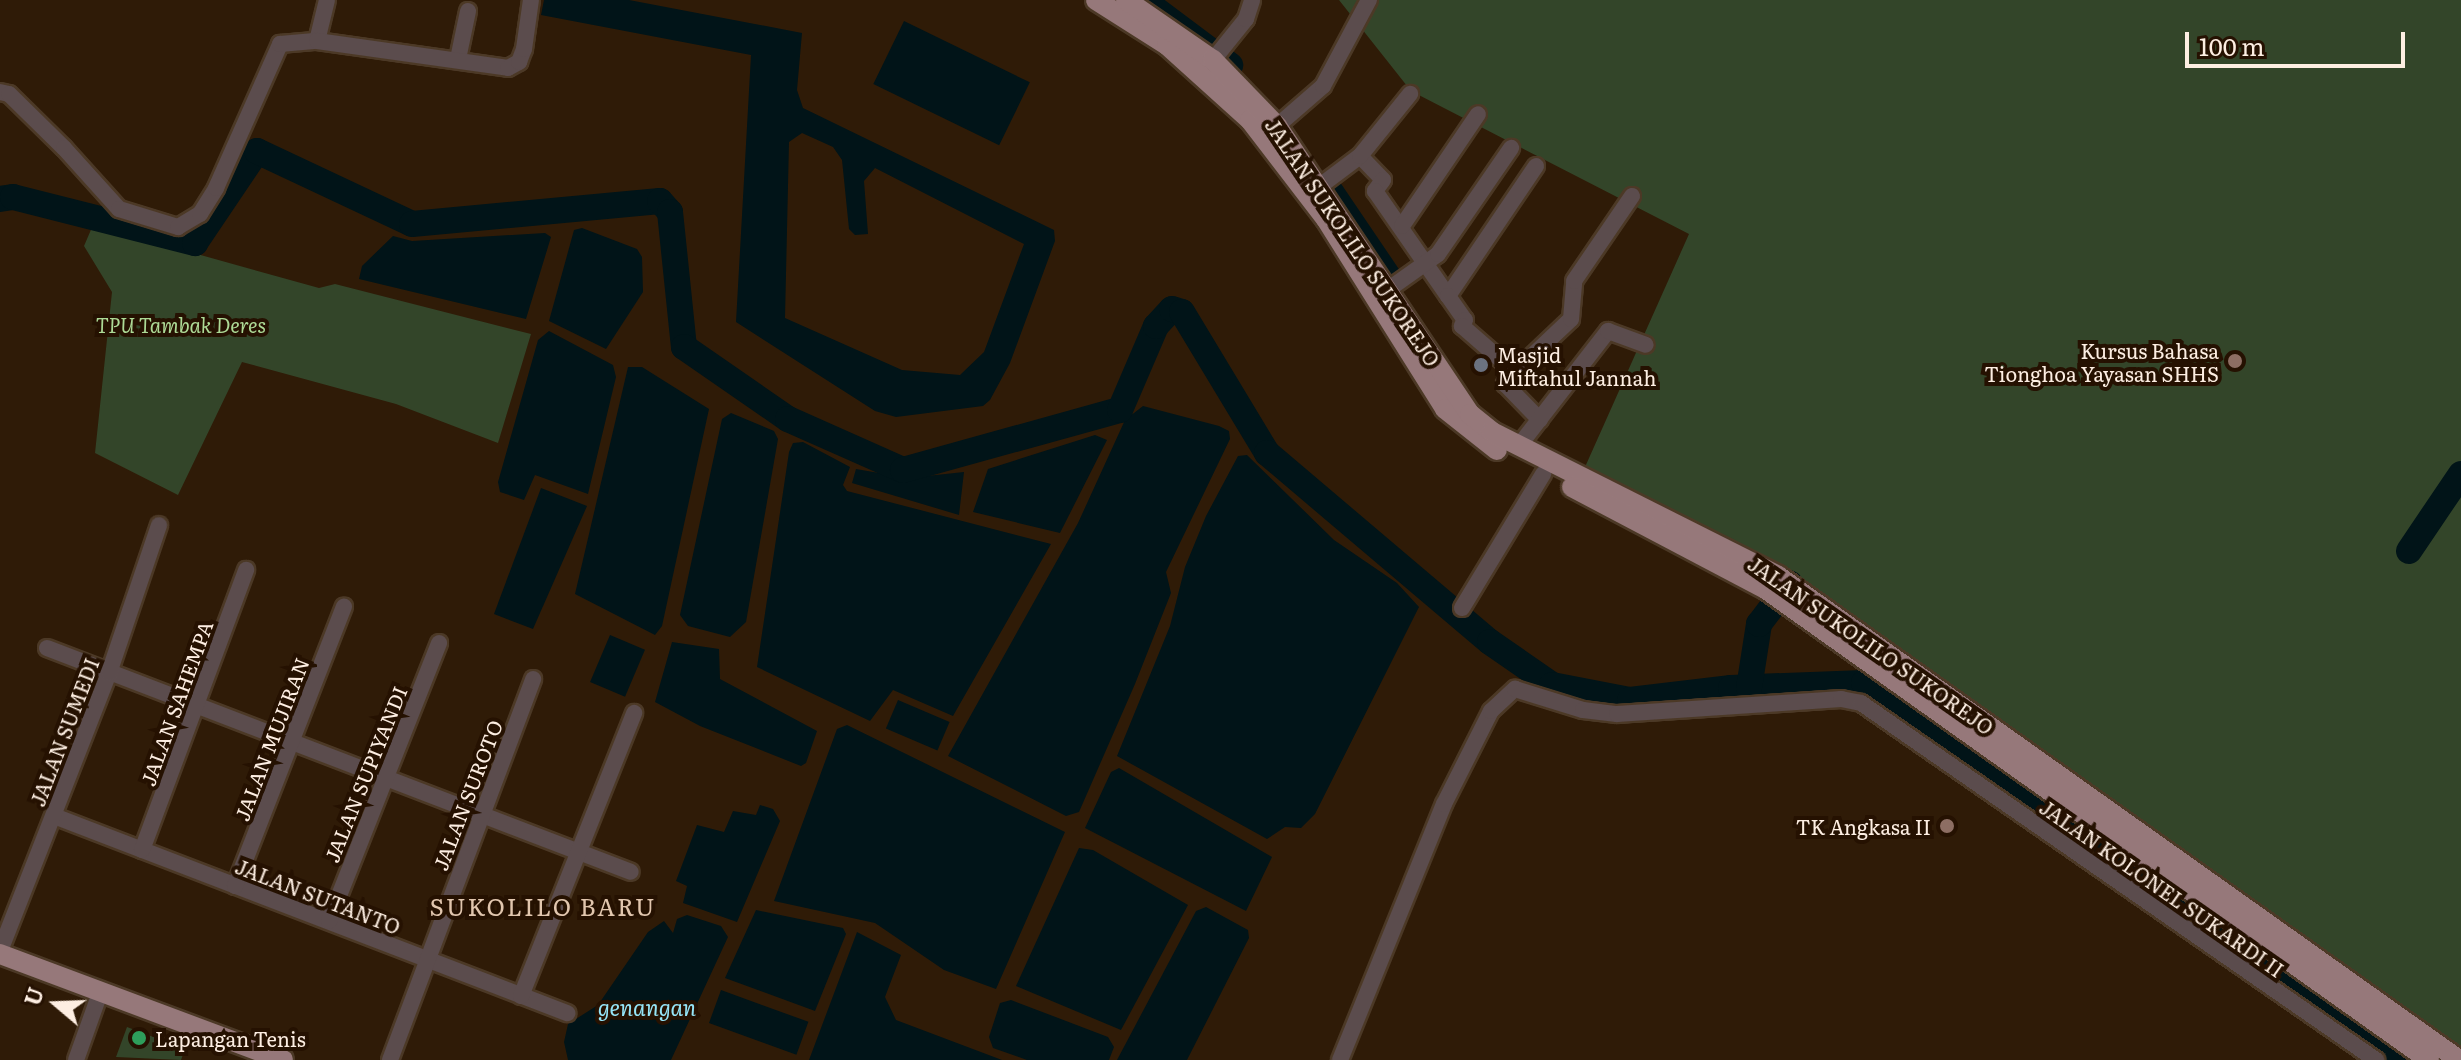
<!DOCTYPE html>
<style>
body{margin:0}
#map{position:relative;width:2461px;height:1060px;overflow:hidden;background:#2f1b07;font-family:Literata,serif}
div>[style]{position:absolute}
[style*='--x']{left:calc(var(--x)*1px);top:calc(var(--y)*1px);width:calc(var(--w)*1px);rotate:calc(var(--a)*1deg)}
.green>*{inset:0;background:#334529}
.water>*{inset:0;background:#011418;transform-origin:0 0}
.river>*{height:26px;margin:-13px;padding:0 13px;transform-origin:13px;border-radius:13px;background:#011418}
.roads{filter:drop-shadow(2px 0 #4c3926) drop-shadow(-2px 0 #4c3926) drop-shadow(0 2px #4c3926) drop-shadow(0 -2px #4c3926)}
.minor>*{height:16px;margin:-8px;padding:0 8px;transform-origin:8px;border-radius:8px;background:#5b4c4d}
.major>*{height:20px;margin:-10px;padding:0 10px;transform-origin:10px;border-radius:10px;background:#96787a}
.dots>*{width:22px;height:22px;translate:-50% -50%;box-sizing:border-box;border:4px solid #251101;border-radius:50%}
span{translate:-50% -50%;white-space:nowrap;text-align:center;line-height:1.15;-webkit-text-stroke:8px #251101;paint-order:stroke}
.street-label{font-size:20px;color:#fdeee2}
.park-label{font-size:20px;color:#adda96;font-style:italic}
.poi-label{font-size:20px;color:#fdeee2}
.right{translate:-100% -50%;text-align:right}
.left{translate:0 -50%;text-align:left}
.water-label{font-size:22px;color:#95e5f8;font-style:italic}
.quarter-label{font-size:24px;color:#e1c6ae;letter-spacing:2px}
.north{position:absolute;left:16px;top:964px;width:80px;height:80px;-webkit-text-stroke:6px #251101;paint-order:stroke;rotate:289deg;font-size:22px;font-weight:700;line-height:32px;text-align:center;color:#fdeee2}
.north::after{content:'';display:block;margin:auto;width:28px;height:36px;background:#fdeee2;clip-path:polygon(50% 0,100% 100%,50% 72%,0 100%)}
.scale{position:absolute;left:2185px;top:32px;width:220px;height:36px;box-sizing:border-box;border:4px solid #fdeee2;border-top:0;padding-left:10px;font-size:24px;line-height:28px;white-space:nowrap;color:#fdeee2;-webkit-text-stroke:6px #251101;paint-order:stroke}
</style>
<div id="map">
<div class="green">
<i style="clip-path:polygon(1339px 0,2461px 0,2461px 1060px,1581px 476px,1689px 234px,1411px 91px)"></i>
<i style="clip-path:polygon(93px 225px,319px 288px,335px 284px,531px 334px,498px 443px,396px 404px,242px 362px,178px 495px,95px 453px,112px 292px,84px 246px)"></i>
<i style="clip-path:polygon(127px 1027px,185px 1049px,181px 1060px,116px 1057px)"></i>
</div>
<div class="water">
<i style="clip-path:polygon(evenodd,544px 0,629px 0,802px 33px,797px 90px,803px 108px,1054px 230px,1055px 241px,1010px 363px,990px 400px,983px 406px,896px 417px,875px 411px,736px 322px,751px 55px,541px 15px,544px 0,802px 133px,833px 147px,842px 160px,849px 229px,855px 235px,868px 234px,864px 181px,875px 168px,1024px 244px,984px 352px,960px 375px,902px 370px,785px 318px,789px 142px,802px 133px)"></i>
<i style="left:904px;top:21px;width:140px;height:70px;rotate:26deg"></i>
<i style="clip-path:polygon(582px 228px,637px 249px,642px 257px,643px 292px,606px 349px,549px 321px,574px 230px)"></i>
<i style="clip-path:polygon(545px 233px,551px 237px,526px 319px,359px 279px,362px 266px,393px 236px,412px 241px)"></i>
<i style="clip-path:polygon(549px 331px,613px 365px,616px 377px,588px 494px,535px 475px,524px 500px,500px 492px,498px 482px,538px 340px)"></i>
<i style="clip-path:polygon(628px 367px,642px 367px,709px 409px,662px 626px,655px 635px,575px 594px)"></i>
<i style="clip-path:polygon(1143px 406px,1219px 426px,1229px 431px,1230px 439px,1166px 572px,1171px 593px,1135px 684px,1079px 812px,1066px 816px,948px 756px,1078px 523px,1125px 420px)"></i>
<i style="clip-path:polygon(731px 413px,774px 431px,778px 439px,746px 622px,730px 637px,688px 626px,680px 615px,722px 419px)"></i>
<i style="clip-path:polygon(1095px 435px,1107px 440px,1060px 533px,973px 512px,988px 469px)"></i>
<i style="clip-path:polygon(803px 442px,850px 467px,843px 485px,847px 491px,1051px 544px,953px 716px,893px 690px,870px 721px,757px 667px,789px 452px,793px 443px)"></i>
<i style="clip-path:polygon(1247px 455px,1334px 540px,1397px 583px,1419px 607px,1315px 814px,1301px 828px,1285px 827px,1267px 839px,1117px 756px,1170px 626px,1185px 567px,1206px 516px,1238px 456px)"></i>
<i style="clip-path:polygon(856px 469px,908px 478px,964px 472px,959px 515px,852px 483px)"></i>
<i style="clip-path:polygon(541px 488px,587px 506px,533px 629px,494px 614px)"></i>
<i style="left:610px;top:635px;width:38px;height:51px;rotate:23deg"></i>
<i style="clip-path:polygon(672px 642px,719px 649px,720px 679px,817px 731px,806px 763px,801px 766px,700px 726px,655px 702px)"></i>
<i style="left:898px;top:700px;width:56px;height:31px;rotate:23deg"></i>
<i style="clip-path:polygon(847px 725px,1065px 832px,996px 989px,944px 970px,875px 923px,774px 901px,837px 729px)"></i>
<i style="clip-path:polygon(1119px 768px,1272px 857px,1246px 911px,1085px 828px,1111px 772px)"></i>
<i style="clip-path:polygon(760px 805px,773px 809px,780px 821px,737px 922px,683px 903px,687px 886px,676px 881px,697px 825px,724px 832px,733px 811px,756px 815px)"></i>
<i style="clip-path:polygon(1079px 848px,1093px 850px,1188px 905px,1121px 1030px,1016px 986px)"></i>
<i style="clip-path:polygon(1206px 907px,1248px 930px,1249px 938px,1187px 1060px,1117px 1060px,1196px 911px)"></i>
<i style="clip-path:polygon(756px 910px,843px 928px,846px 934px,815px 1011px,725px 978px)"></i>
<i style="clip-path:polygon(687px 915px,721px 926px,728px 937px,671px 1060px,568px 1060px,564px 1042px,568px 1024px,598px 1005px,648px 932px,664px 921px,673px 933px,677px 919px)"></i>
<i style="clip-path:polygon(857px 932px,901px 955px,885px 997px,896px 1020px,1002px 1060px,809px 1060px)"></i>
<i style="left:721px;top:990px;width:93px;height:35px;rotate:20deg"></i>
<i style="clip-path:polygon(1011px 1000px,1108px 1037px,1114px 1047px,1109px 1060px,1027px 1060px,993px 1048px,989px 1037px,1000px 1003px)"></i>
</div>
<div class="river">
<i style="--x:1143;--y:0;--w:109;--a:36.8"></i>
<i style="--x:1331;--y:192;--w:109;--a:55.9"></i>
<i style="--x:0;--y:199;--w:13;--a:-9"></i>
<i style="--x:13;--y:197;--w:188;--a:14.2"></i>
<i style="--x:195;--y:243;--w:111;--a:-56"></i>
<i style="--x:257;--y:151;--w:171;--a:25.2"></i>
<i style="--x:412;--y:224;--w:249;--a:-5.3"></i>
<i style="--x:660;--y:201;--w:15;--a:48"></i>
<i style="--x:670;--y:212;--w:136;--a:84.1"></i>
<i style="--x:684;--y:347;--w:126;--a:34.7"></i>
<i style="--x:788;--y:419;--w:126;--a:23.9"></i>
<i style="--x:903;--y:470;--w:225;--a:-15.5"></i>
<i style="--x:1120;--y:410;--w:91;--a:-66.8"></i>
<i style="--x:1156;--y:326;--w:23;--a:-47"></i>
<i style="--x:1172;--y:309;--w:10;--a:17"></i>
<i style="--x:1182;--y:312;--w:165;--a:58.9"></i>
<i style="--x:1267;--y:453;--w:292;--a:40.3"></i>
<i style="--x:1490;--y:642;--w:75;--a:34.7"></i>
<i style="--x:1552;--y:685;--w:79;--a:10.9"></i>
<i style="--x:1630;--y:700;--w:102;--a:-6.8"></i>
<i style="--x:1731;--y:688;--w:133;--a:-2.2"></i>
<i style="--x:1864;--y:683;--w:661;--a:34.77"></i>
<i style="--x:2409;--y:551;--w:93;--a:-56"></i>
<i style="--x:1749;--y:688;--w:65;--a:-81.1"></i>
<i style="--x:1759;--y:624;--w:51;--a:-52.9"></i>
</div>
<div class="roads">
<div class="minor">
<i style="--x:317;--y:41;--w:42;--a:-76.3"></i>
<i style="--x:458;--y:59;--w:49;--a:-78.2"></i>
<i style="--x:1213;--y:60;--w:53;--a:-51.2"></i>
<i style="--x:1246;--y:19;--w:20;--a:-72"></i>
<i style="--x:0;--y:92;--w:9;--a:13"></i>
<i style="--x:9;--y:94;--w:77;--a:44.5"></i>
<i style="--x:64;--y:148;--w:82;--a:48"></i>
<i style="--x:119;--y:209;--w:62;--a:17"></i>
<i style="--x:178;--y:227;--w:26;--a:-31"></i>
<i style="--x:200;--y:214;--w:31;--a:-58"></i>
<i style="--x:216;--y:188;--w:158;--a:-66"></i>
<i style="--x:280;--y:44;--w:37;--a:-5"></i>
<i style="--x:317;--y:41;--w:193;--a:8"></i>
<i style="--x:508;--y:68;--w:13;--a:-29"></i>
<i style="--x:519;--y:62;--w:14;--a:-69"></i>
<i style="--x:524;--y:49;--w:49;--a:-81.9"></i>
<i style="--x:1277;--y:126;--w:61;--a:-41"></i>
<i style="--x:1323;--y:86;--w:98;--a:-61.9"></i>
<i style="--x:1360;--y:156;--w:33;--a:46"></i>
<i style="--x:1383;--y:180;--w:14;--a:126"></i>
<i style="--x:1375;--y:191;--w:128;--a:55.2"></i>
<i style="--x:1536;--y:166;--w:157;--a:124.1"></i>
<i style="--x:1448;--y:296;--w:29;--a:55"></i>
<i style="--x:1465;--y:320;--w:7;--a:117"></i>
<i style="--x:1462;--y:326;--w:70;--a:41"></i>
<i style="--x:1515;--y:372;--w:16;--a:130"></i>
<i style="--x:1505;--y:384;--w:50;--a:45.8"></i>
<i style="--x:1320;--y:186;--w:50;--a:-36.9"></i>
<i style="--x:1360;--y:156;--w:80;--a:-51.1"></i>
<i style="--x:1402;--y:226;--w:135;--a:-55.8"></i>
<i style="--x:1389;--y:289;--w:60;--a:-35.5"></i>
<i style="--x:1438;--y:254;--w:129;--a:-55.4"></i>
<i style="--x:1515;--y:372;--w:77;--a:-43.4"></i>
<i style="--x:1571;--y:319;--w:38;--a:-85"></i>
<i style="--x:1574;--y:281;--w:103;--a:-55.7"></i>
<i style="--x:1518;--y:447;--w:147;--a:-52.2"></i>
<i style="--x:1608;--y:331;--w:40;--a:20.2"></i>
<i style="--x:1462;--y:608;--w:157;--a:-58.8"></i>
<i style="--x:47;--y:648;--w:625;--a:20.98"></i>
<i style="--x:54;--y:816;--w:550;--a:21.01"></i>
<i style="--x:142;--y:850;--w:299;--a:-69.6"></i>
<i style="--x:235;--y:886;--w:300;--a:-68.7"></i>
<i style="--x:329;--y:921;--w:299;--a:-68.4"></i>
<i style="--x:0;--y:951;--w:299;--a:-68.6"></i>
<i style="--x:109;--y:673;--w:156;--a:-71.3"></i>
<i style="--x:521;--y:996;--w:305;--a:-68.2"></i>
<i style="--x:76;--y:1060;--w:71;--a:-70.3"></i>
<i style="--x:390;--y:1060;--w:407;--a:-69.4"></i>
<i style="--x:1340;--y:1060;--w:276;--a:-67.9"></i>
<i style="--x:1444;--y:804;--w:104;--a:-63.2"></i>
<i style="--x:1491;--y:711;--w:33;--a:-43"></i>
<i style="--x:1515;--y:689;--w:71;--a:17.2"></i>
<i style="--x:1583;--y:710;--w:34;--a:7"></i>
<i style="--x:1617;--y:714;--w:225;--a:-3.8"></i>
<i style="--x:1841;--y:699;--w:20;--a:11"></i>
<i style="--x:1861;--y:703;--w:627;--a:34.73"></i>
</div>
<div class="major">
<i style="--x:1096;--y:0;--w:84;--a:32.4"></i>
<i style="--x:1167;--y:45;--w:112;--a:42.1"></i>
<i style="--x:1250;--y:120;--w:125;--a:52.5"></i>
<i style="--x:1326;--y:219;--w:224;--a:57.9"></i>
<i style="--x:1445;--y:409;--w:66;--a:38.3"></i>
<i style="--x:1126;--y:0;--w:106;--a:34.6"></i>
<i style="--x:1213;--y:60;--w:92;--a:45.9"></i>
<i style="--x:1277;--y:126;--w:347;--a:56.2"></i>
<i style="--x:1470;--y:414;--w:28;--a:39"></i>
<i style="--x:1492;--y:432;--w:320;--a:26.7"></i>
<i style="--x:1778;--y:576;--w:835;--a:35.4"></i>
<i style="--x:1572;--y:487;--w:221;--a:27.8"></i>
<i style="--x:1767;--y:590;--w:812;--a:35.37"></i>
<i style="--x:0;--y:954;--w:302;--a:20.5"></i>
</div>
</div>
<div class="dots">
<i style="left:2235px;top:361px;background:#8d6e63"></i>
<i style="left:1481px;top:365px;background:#6b7280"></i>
<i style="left:1947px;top:826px;background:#8d6e63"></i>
<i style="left:139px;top:1038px;background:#2e9e5b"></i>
</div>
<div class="street-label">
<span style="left:1353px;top:242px;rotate:56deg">JALAN SUKOLILO SUKOREJO</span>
<span style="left:1871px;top:645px;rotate:35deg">JALAN SUKOLILO SUKOREJO</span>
<span style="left:176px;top:703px;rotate:-70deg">JALAN SAHEMPA</span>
<span style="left:64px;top:732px;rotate:-69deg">JALAN SUMEDI</span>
<span style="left:271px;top:739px;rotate:-69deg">JALAN MUJIRAN</span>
<span style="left:365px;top:774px;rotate:-68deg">JALAN SUPIYANDI</span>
<span style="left:467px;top:795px;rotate:-69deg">JALAN SUROTO</span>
<span style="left:2162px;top:888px;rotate:35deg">JALAN KOLONEL SUKARDI II</span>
<span style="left:318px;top:896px;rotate:21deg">JALAN SUTANTO</span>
</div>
<div class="park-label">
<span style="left:181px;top:324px">TPU Tambak Deres</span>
</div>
<div class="poi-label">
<span class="right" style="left:2219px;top:362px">Kursus Bahasa<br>Tionghoa Yayasan SHHS</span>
<span class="left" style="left:1497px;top:366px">Masjid<br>Miftahul Jannah</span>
<span class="right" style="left:1931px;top:826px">TK Angkasa II</span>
<span class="left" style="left:155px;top:1038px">Lapangan Tenis</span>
</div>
<div class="water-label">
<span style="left:647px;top:1007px">genangan</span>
</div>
<div class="quarter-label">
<span style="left:543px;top:906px">SUKOLILO BARU</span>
</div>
<div class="north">U</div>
<div class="scale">100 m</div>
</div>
